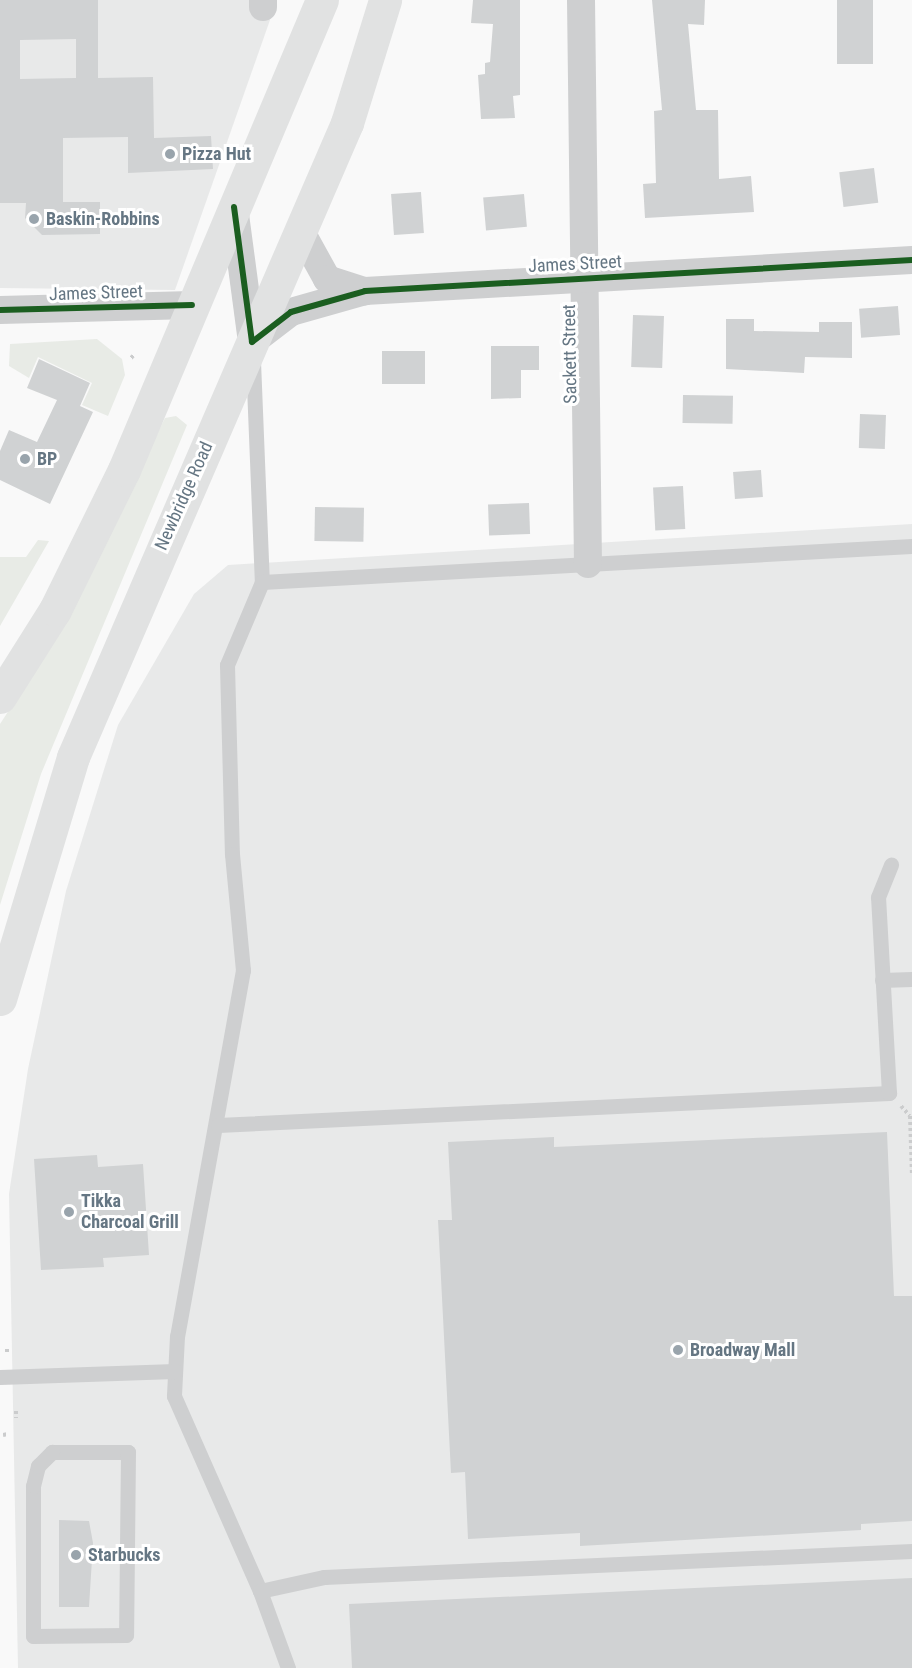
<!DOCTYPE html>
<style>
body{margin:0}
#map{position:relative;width:912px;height:1668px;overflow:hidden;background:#f9f9f9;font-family:"Roboto Condensed",sans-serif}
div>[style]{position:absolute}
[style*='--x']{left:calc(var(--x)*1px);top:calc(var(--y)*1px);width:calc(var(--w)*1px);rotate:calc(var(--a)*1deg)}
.built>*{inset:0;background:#e8e9e9}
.green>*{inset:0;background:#e8ebe6}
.building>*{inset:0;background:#d0d2d3;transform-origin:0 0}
.path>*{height:4px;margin-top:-2px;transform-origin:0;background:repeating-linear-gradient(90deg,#cbcccd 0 3px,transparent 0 6px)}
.service>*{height:15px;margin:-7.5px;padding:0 7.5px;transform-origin:7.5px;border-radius:7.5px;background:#cecfd0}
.minor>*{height:28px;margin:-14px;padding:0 14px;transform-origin:14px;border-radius:14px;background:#cecfd0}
.primary>*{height:33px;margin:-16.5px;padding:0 16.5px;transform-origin:16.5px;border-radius:16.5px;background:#e1e2e2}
.cycleway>*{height:6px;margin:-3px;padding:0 3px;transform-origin:3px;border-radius:3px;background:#1b5e20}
.dots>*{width:16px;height:16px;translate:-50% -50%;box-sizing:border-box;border:3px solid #fff;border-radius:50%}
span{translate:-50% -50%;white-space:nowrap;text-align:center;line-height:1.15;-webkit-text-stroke:6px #fff;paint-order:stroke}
.poi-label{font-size:18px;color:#657683;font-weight:700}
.left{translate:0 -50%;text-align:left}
.street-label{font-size:18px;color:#657683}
</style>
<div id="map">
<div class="built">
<i style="clip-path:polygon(0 0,277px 0,175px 290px,0 288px)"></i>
<i style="clip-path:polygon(912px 524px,912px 1668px,18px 1668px,9px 1194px,28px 1069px,66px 891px,118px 725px,194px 594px,228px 565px)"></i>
</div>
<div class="green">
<i style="clip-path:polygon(97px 339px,122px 359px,125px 375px,108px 416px,82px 405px,92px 383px,38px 357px,29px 378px,9px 366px,10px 344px)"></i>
<i style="clip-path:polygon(176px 416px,187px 425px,41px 774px,0 905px,0 724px,45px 655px,165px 418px)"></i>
<i style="clip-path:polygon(38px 540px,49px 541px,0 626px,0 557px,26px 557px)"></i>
</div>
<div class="building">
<i style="clip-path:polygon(evenodd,0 0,98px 0,98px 78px,153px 77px,154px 138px,211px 136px,213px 169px,128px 173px,128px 137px,63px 138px,63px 202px,100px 202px,100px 234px,42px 235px,25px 218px,26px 203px,0 203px,0 0,76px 39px,76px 78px,20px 79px,20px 40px,76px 39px)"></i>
<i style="clip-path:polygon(473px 0,520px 0,520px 95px,513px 96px,515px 118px,481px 119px,478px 75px,485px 74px,485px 63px,490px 62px,493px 24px,471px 23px)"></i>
<i style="clip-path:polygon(652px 0,705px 0,704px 25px,688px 24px,696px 110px,718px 110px,719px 179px,751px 176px,754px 212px,645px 218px,643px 184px,656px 183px,654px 111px,662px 110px)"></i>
<i style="left:837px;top:0;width:36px;height:64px"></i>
<i style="left:874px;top:168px;width:35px;height:35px;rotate:83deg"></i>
<i style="left:421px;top:192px;width:41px;height:30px;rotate:86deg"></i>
<i style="left:524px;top:194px;width:33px;height:41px;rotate:85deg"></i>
<i style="left:898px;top:306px;width:29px;height:39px;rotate:86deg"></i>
<i style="left:633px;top:315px;width:31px;height:52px;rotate:2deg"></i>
<i style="clip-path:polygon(726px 319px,754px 319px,754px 331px,819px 332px,819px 322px,852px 322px,852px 358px,805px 357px,804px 373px,726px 369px)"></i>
<i style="clip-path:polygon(491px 346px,539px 346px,539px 370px,521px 370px,521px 398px,491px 399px)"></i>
<i style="left:382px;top:351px;width:43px;height:33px"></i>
<i style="clip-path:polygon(39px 359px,90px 383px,80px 406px,93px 412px,50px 504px,0 480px,0 451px,9px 430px,37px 442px,57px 400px,27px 388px)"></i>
<i style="left:683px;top:395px;width:50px;height:28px;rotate:1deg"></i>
<i style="left:860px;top:414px;width:26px;height:34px;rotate:2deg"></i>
<i style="left:761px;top:470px;width:27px;height:28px;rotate:86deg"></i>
<i style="left:683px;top:486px;width:43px;height:30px;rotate:87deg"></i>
<i style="left:529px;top:503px;width:31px;height:41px;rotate:88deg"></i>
<i style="left:315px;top:507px;width:49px;height:34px;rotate:1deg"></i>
<i style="clip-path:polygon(887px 1132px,894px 1296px,912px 1296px,912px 1521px,861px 1524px,861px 1530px,580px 1546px,580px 1533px,468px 1539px,465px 1472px,451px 1473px,438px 1220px,452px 1220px,448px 1142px,554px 1137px,554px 1147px)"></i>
<i style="clip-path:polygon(97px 1155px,98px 1167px,143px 1164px,149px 1255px,103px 1258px,104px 1267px,41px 1270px,34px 1159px)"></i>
<i style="clip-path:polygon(59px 1520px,89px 1521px,93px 1543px,89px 1607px,59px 1607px)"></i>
<i style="clip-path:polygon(912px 1578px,912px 1668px,352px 1668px,349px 1604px)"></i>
</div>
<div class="path">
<i style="--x:131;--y:358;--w:4;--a:-45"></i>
<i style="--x:901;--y:1106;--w:13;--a:48"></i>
<i style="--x:910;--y:1116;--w:60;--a:88.1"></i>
<i style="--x:7;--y:1349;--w:6;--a:90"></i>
<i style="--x:16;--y:1411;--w:7;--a:90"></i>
<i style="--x:3;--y:1435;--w:5;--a:-11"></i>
</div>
<div class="service">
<i style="--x:253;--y:361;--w:221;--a:87.7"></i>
<i style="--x:262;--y:582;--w:90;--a:112.9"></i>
<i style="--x:227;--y:665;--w:189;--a:88.5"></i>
<i style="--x:232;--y:854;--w:117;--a:84.6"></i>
<i style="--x:243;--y:970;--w:372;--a:100.2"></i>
<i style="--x:177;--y:1336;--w:60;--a:92.9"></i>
<i style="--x:174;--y:1396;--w:213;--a:66.2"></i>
<i style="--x:260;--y:1591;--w:82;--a:70"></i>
<i style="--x:262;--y:582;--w:651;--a:-3.17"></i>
<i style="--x:882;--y:980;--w:30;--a:-2"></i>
<i style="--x:218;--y:1125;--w:672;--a:-2.73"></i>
<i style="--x:889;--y:1093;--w:196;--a:-93.2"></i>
<i style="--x:878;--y:897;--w:35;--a:-68"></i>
<i style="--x:0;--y:1377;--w:175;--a:-2"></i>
<i style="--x:52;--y:1452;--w:76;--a:0"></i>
<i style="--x:128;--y:1452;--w:183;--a:90.6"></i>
<i style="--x:126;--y:1635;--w:93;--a:179.4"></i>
<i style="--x:33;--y:1636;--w:150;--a:-90"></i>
<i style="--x:33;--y:1486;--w:21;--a:-76"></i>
<i style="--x:38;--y:1466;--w:20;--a:-45"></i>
<i style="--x:260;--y:1591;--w:66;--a:-12.3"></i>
<i style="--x:324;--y:1577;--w:589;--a:-2.53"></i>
</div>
<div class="minor">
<i style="--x:581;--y:0;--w:564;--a:89.29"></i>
<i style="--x:263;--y:7;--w:7;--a:-90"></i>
<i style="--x:234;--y:207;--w:136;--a:82.4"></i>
<i style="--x:252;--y:342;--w:49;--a:-37.6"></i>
<i style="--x:291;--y:312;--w:77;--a:-15.8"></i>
<i style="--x:365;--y:291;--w:548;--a:-3.24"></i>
<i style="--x:300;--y:230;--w:56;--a:61.1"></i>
<i style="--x:327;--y:279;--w:40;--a:18"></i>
<i style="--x:0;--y:310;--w:192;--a:-1.5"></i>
</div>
<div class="primary">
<i style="--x:0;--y:697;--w:103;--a:-57.7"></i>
<i style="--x:55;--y:610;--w:156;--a:-63.8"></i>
<i style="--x:124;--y:470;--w:510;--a:-67.16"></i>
<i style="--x:0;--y:999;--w:253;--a:-73.2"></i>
<i style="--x:73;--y:757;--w:691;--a:-66.63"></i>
<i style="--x:347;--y:123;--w:129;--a:-72.8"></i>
</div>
<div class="cycleway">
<i style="--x:234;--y:207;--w:136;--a:82.4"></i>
<i style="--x:252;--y:342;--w:49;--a:-37.6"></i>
<i style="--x:291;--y:312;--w:77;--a:-15.8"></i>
<i style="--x:365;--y:291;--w:548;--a:-3.24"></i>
<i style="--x:0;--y:310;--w:192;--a:-1.5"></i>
</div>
<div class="dots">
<i style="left:170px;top:154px;background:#99a4ac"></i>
<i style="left:34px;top:219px;background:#99a4ac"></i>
<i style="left:25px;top:459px;background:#99a4ac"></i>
<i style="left:69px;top:1212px;background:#99a4ac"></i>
<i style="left:678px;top:1350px;background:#99a4ac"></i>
<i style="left:76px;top:1555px;background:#99a4ac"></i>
</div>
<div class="poi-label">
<span class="left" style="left:182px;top:154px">Pizza Hut</span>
<span class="left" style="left:46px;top:219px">Baskin-Robbins</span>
<span class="left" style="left:37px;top:459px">BP</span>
<span class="left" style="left:81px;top:1212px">Tikka<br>Charcoal Grill</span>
<span class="left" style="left:690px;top:1350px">Broadway Mall</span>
<span class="left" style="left:88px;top:1555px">Starbucks</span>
</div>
<div class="street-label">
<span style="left:575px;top:264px;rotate:-3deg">James Street</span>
<span style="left:96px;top:293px;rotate:-2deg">James Street</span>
<span style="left:570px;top:354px;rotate:-91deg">Sackett Street</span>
<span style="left:184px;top:496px;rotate:-66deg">Newbridge Road</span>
</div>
</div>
